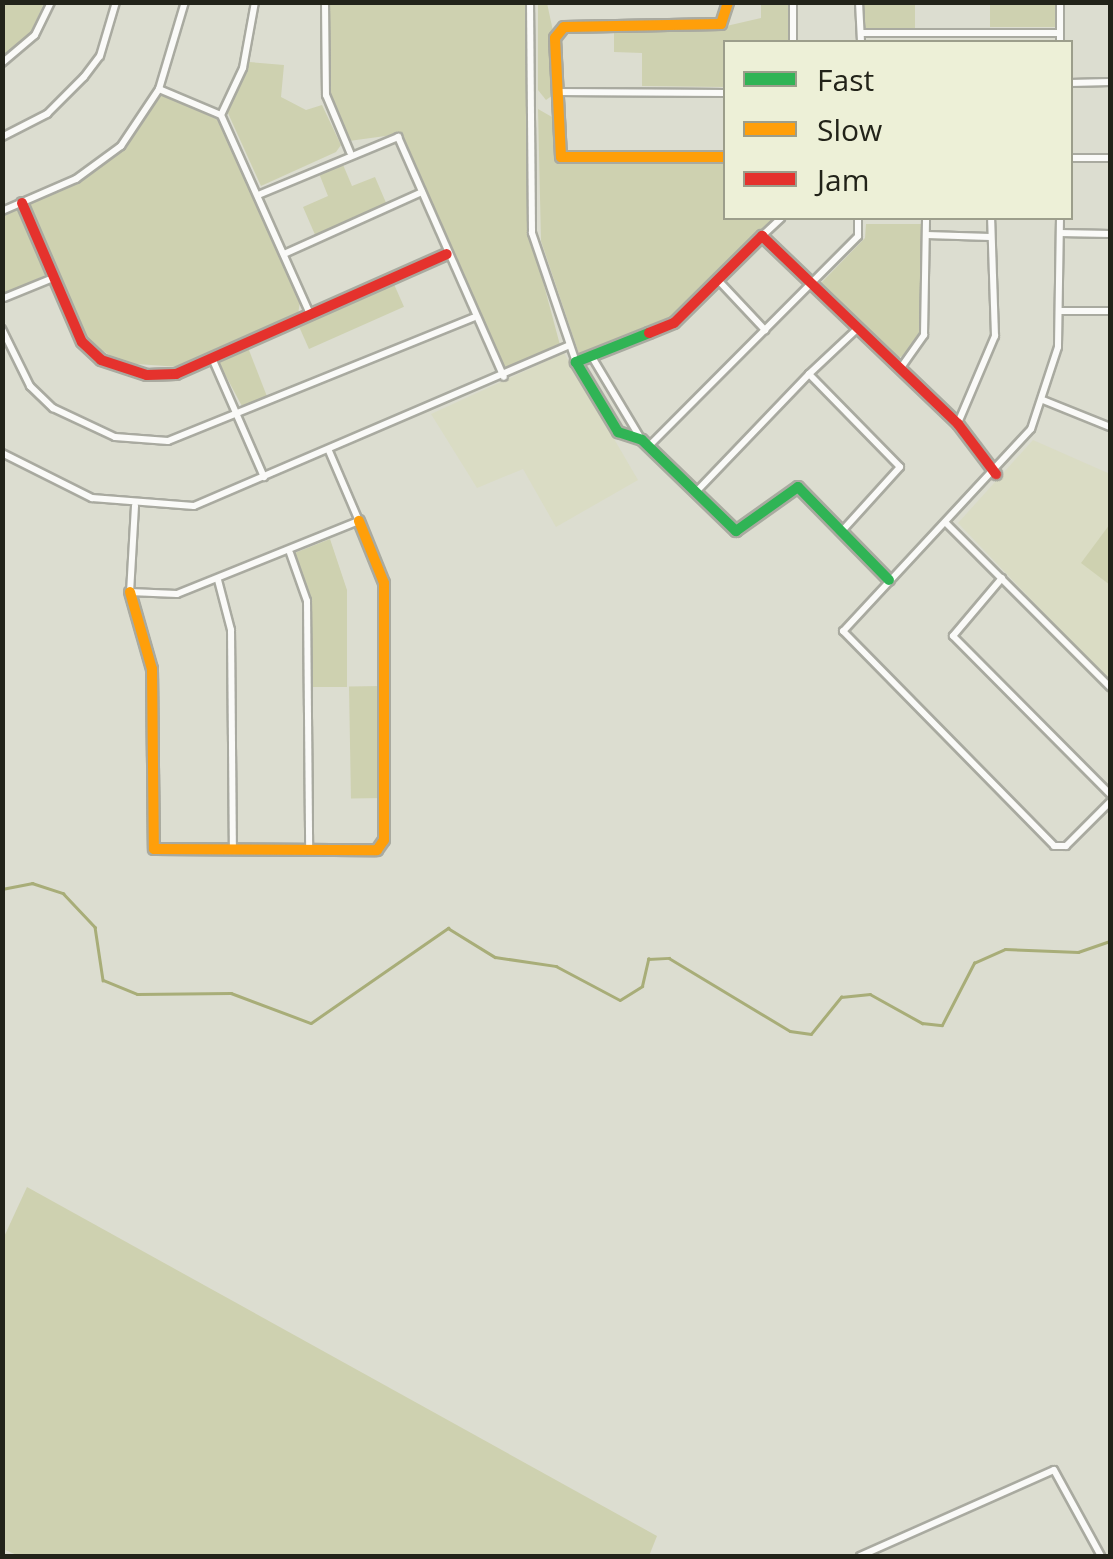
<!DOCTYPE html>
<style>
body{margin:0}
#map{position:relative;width:1113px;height:1559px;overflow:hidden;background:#dcddd0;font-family:"Open Sans",sans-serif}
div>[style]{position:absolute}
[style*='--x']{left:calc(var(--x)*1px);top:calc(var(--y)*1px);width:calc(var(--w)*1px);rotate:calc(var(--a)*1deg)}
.built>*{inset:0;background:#dadcc4}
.green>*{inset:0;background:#ced1b0;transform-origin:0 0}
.stream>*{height:2.5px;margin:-1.25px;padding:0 1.25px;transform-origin:1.25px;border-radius:1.25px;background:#a8ad78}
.roads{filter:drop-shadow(2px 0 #a9aaa0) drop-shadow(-2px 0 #a9aaa0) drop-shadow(0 2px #a9aaa0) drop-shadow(0 -2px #a9aaa0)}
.street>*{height:6px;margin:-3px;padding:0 3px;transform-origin:3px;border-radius:3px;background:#fafaf8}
.fast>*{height:10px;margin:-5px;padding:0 5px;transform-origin:5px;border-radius:5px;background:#30b455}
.slow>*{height:10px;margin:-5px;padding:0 5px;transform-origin:5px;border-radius:5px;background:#ff9f0a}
.jam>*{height:10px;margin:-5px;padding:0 5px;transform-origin:5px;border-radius:5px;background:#e5322d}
span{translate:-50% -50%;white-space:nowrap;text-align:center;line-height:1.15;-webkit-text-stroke:8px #edf0d7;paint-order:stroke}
.frame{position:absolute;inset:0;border:5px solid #222319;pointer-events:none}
.legend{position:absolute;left:723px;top:40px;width:350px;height:180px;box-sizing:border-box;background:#edf0d7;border:2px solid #9c9e8b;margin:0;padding:12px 18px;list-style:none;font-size:30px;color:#222319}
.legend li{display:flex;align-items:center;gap:20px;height:50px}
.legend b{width:50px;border:2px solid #9c9e8b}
</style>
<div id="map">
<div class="built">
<i style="clip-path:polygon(564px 353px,638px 480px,556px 527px,523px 469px,477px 488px,431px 414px)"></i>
<i style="clip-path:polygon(1033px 440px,1110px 474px,1110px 682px,958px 523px)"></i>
</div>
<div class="green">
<i style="clip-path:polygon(3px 3px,44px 3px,31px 32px,3px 58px)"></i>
<i style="clip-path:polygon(328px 3px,527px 3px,530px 233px,560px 345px,503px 368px,400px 134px,349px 141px,329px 93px)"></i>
<i style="clip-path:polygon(538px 3px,547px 3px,553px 31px,553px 95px,546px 100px,538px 90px)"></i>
<i style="clip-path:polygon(761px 3px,790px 3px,790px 42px,726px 42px,725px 87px,642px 86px,642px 53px,614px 52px,614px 27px,722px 27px,761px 18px)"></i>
<i style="left:863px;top:3px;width:52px;height:25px"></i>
<i style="left:990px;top:3px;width:65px;height:24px"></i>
<i style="clip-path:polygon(249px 62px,284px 65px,281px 97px,306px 110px,322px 105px,341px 145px,336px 152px,261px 186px,227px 111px)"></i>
<i style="clip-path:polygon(160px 92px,218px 117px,300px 301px,298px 315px,180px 367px,122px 363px,86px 340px,26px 204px,91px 173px,122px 147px)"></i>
<i style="clip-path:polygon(538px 109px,552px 117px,556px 155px,725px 159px,726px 218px,779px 218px,673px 321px,579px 354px,541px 241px)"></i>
<i style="clip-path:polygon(341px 160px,352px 186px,375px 177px,387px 205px,316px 237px,303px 207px,328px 196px,318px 171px)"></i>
<i style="clip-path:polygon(20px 205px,47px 274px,4px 296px,2px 213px)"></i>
<i style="clip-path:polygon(866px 224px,924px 224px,921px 338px,904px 356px,895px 358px,821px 283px,865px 238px)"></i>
<i style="left:393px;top:282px;width:27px;height:104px;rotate:66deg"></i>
<i style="clip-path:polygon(247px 345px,268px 399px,244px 410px,219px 363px)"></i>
<i style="clip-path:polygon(1110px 524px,1110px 585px,1081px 563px)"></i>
<i style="clip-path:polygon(330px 539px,347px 590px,347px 687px,310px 687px,310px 601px,292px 554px)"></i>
<i style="left:381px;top:686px;width:112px;height:32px;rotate:89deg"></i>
<i style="clip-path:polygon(27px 1187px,657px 1536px,649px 1556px,19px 1556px,3px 1549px,3px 1239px)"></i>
</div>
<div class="stream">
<i style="--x:2;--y:889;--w:31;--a:-11"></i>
<i style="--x:32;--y:883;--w:33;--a:18"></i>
<i style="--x:63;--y:893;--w:47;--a:46.7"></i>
<i style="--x:95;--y:927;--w:54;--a:81.4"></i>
<i style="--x:103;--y:980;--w:37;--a:22"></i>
<i style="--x:137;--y:994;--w:94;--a:-0.6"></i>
<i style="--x:231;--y:993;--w:85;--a:20.6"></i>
<i style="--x:311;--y:1023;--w:167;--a:-34.7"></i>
<i style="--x:448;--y:928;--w:55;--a:31.7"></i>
<i style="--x:495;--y:957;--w:62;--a:8.4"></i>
<i style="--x:556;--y:966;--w:72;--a:28"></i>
<i style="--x:620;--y:1000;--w:26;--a:-32"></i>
<i style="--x:642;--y:986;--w:28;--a:-77"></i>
<i style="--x:648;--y:959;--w:21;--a:-3"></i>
<i style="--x:669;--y:958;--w:141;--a:31.1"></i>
<i style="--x:790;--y:1031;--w:21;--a:8"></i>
<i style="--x:811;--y:1034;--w:48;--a:-51"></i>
<i style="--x:841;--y:997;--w:29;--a:-6"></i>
<i style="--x:870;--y:994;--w:60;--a:29.1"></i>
<i style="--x:922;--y:1023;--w:20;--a:6"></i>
<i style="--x:942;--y:1025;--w:70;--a:-62.7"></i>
<i style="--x:974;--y:963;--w:34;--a:-24"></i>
<i style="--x:1005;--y:949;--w:73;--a:2.4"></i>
<i style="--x:1078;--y:952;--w:34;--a:-19"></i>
</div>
<div class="roads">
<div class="street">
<i style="--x:325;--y:2;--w:93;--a:89.4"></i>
<i style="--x:326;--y:95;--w:62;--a:67.2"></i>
<i style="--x:530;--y:2;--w:231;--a:89.5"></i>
<i style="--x:532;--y:233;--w:136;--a:71.2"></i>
<i style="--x:859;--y:2;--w:40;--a:87.1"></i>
<i style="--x:861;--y:33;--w:199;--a:0"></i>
<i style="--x:793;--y:42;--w:40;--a:-90"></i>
<i style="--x:1060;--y:42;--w:40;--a:-90"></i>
<i style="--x:2;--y:63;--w:43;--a:-40.3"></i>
<i style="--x:35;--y:35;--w:37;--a:-64"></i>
<i style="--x:1070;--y:83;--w:40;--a:-1.4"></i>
<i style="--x:159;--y:89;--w:67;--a:22.8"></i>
<i style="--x:221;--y:115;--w:218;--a:65.9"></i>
<i style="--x:556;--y:92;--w:170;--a:0.3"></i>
<i style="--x:221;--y:115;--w:52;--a:-64.9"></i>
<i style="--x:243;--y:68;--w:67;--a:-79.7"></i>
<i style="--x:2;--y:137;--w:51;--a:-27.1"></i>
<i style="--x:47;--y:114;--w:52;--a:-45"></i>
<i style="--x:84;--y:77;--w:26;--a:-53"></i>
<i style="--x:100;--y:56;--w:56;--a:-73.5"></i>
<i style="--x:1070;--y:158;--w:40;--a:0"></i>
<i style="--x:258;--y:195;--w:152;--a:-22.5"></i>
<i style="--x:398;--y:137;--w:262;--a:66.2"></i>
<i style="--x:2;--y:211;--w:81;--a:-23.4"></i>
<i style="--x:76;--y:179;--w:56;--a:-36.3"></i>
<i style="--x:121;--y:146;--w:69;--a:-56.3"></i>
<i style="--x:159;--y:89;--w:91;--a:-73.4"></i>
<i style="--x:1060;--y:218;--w:129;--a:90.9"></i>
<i style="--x:1058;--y:347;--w:86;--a:108.2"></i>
<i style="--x:1031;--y:429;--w:276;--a:132.9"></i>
<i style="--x:843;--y:631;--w:301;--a:45.5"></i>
<i style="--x:1054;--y:846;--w:12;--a:0"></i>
<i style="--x:1066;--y:846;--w:62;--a:-45"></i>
<i style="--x:1060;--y:233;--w:50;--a:1.1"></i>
<i style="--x:927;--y:235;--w:63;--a:1.8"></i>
<i style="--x:762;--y:236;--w:26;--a:-43"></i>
<i style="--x:284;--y:254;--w:151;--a:-24.2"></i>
<i style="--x:718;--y:280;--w:69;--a:46.8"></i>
<i style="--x:4;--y:298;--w:53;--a:-22.2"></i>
<i style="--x:1061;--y:311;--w:49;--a:0"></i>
<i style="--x:2;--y:329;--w:64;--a:63.8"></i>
<i style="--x:30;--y:386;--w:32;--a:44"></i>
<i style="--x:53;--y:408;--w:68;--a:25.1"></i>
<i style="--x:115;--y:437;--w:53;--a:4.3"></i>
<i style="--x:168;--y:441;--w:329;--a:-22"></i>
<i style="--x:592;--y:357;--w:96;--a:59.1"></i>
<i style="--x:212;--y:358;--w:130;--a:66.4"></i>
<i style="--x:900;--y:369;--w:42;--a:-54.8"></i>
<i style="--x:924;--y:335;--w:117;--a:-89"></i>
<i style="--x:809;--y:374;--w:66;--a:-43.2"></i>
<i style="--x:1043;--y:400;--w:72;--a:21.9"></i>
<i style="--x:958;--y:423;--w:95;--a:-67"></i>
<i style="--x:995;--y:336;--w:118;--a:-91.9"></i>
<i style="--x:649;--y:446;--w:296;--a:-45.1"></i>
<i style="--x:858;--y:236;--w:18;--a:-90"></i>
<i style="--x:2;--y:453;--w:101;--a:26.6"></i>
<i style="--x:92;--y:498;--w:102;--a:4.5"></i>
<i style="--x:194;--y:506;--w:407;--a:-23.2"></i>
<i style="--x:695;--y:493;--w:165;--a:-46.2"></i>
<i style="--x:809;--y:374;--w:130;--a:45.6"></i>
<i style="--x:900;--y:467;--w:86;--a:132.2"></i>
<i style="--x:135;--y:506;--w:86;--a:93.3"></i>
<i style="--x:130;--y:592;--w:47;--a:2.4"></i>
<i style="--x:177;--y:594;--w:196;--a:-21.9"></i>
<i style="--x:359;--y:521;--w:76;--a:-113.2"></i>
<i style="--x:947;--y:524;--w:231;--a:45"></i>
<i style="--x:290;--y:553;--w:51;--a:70.5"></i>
<i style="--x:307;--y:601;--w:247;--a:89.5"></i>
<i style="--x:1002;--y:578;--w:76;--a:130.2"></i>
<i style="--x:953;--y:636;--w:223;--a:45.2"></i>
<i style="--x:218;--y:580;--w:52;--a:75.4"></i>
<i style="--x:231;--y:630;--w:219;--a:89.5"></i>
<i style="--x:860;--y:1556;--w:212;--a:-23.9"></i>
<i style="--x:1054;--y:1470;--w:98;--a:61.3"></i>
</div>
<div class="fast">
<i style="--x:649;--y:333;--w:79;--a:158.3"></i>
<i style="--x:576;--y:362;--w:82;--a:59"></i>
<i style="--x:618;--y:432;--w:25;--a:18"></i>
<i style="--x:642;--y:440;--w:131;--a:44.1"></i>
<i style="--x:736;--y:531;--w:76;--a:-35.4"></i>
<i style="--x:798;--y:487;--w:130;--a:45.6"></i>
</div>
<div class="slow">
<i style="--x:726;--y:157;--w:165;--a:180"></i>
<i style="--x:561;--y:157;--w:119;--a:-92.9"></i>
<i style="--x:555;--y:38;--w:14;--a:-51"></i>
<i style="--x:564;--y:27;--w:157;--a:-1.1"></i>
<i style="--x:721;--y:24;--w:23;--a:-72"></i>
<i style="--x:130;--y:592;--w:80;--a:74.1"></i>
<i style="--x:152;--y:669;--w:180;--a:89.4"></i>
<i style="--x:154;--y:849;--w:223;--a:0.3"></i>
<i style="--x:377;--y:850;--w:12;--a:-55"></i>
<i style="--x:384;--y:840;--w:257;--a:-90"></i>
<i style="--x:384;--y:583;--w:67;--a:-112"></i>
</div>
<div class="jam">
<i style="--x:22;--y:203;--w:151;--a:66.7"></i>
<i style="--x:82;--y:342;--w:26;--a:43"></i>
<i style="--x:101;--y:360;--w:48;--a:18.1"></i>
<i style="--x:147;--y:375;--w:29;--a:-2"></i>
<i style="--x:176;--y:374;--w:296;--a:-23.9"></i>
<i style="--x:649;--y:333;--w:27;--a:-22"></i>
<i style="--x:674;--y:323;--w:124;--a:-44.7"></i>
<i style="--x:762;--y:236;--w:272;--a:43.8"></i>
<i style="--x:958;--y:424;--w:63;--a:52.8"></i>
</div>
</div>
<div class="frame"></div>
<ul class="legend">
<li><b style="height:12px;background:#30b455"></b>Fast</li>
<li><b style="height:12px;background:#ff9f0a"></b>Slow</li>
<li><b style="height:12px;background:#e5322d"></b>Jam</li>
</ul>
</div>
